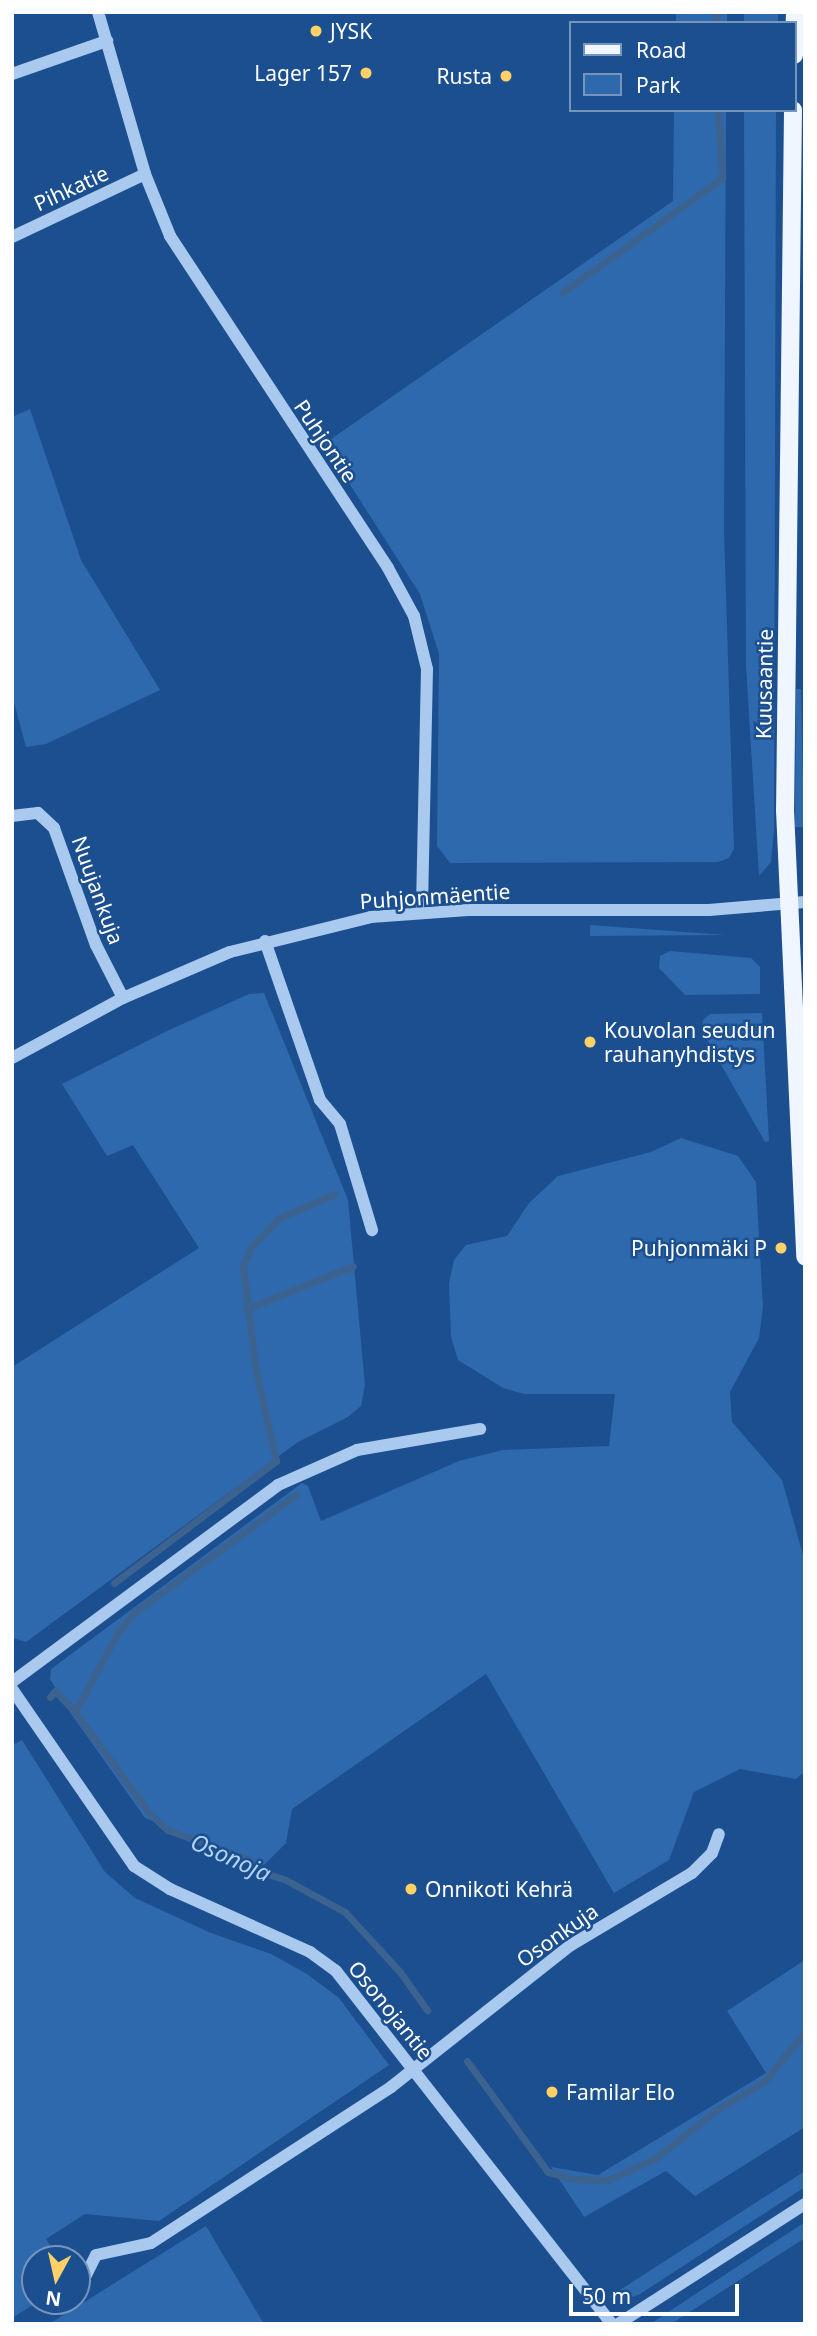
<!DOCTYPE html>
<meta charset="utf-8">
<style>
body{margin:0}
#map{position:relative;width:817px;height:2336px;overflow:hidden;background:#1b4f8f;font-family:"Noto Sans",sans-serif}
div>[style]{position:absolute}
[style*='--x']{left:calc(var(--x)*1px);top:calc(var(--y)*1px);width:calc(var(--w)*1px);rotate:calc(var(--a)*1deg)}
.green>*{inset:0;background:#2e69ad;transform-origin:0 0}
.stream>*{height:7px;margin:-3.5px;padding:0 3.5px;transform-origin:3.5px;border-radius:3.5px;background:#3c6290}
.minor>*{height:12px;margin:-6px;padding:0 6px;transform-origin:6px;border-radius:6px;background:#a9c9ee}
.major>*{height:18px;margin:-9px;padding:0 9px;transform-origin:9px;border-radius:9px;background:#f0f6ff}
.dots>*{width:19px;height:19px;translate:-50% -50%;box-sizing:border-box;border:4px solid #1b4f8f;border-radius:50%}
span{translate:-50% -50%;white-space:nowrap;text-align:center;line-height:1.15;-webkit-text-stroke:5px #1b4f8f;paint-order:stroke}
.poi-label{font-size:21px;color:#fff}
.left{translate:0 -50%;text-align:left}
.right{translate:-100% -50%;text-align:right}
.street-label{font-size:21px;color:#fff}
.water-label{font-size:23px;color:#b5d3f5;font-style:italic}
.frame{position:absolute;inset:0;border:14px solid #fff;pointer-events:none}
.legend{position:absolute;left:569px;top:21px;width:228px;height:91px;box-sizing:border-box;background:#1b4f8f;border:2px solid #7695bc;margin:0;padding:9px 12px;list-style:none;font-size:21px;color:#fff}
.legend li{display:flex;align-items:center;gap:14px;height:35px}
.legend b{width:35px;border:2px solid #7695bc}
.north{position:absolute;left:21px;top:2245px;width:70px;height:70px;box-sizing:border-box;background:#1b4f8f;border:2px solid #7695bc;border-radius:50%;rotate:188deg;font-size:19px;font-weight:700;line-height:28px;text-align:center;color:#fff}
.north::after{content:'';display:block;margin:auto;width:24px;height:32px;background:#ffd166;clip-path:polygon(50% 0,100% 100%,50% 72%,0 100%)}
.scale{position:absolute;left:569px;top:2284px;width:170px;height:32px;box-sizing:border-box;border:4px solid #fff;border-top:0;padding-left:9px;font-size:21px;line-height:24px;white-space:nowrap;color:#fff;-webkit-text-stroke:5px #1b4f8f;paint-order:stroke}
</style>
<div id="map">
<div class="green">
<i style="left:676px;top:12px;width:51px;height:11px"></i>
<i style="left:744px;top:12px;width:34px;height:11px"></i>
<i style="clip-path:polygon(674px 110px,726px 110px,724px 531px,734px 849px,729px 858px,718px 862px,450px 863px,437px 846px,439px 654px,420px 594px,324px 444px,673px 201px)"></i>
<i style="clip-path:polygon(744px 110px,776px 110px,774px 830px,771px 862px,759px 876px,746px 666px)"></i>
<i style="clip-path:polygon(30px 409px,81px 560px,160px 690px,46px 744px,26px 747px,12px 695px,12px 417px)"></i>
<i style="clip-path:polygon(796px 689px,801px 689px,804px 827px,795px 827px)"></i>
<i style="clip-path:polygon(590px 925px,725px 935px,590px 936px)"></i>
<i style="clip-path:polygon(670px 951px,751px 958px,760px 967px,760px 994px,685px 995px,659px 968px,660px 956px)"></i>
<i style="clip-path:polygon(264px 993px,348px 1200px,365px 1385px,361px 1406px,348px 1417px,298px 1442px,26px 1642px,13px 1638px,12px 1367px,199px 1248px,133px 1145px,107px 1156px,62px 1084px,167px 1031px,249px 994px)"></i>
<i style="clip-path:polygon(762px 1013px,769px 1141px,765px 1142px,702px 1031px,703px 1020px,710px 1014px)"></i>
<i style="clip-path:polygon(681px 1138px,738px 1156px,756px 1182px,763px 1307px,759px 1338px,730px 1392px,732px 1422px,782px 1480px,805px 1562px,805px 1771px,796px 1779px,740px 1769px,694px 1792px,669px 1860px,614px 1893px,486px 1674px,292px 1809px,286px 1843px,264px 1865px,145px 1818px,67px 1708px,50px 1679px,51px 1669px,302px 1483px,308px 1486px,321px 1521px,459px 1461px,503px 1450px,609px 1446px,615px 1394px,524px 1394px,503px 1388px,458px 1360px,451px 1337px,449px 1283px,454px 1260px,466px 1245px,507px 1236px,529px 1203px,558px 1176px,651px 1152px)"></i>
<i style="clip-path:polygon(22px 1740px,105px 1872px,135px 1898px,211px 1933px,271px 1954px,307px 1974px,339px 1998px,389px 2065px,159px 2221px,85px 2214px,46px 2239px,59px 2259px,35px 2259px,35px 2301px,39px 2301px,12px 2318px,12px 1745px)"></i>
<i style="clip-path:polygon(805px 1960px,805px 2127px,695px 2196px,666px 2171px,584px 2217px,551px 2167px,598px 2175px,766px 2073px,727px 2011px)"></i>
<i style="clip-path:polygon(805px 2171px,805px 2187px,640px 2294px,625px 2300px,609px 2297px)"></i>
<i style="clip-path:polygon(805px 2222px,805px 2238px,671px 2324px,650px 2324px)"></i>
<i style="clip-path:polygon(206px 2226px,264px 2324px,49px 2324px)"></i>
</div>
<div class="stream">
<i style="--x:714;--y:23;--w:12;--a:-70"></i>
<i style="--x:563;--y:292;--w:196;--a:-35.6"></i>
<i style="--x:722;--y:178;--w:68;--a:-93.4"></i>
<i style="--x:246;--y:1309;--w:115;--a:-21.9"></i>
<i style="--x:114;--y:1583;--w:203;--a:-37"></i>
<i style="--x:276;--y:1461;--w:97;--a:-102.5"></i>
<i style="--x:255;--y:1366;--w:102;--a:-96.8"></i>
<i style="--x:243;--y:1265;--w:20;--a:-66"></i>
<i style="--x:251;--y:1247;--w:40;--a:-46"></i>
<i style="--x:279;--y:1218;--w:61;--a:-23.2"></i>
<i style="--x:50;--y:1697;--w:8;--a:-50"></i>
<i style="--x:55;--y:1691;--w:29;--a:46"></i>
<i style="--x:75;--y:1712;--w:127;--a:53.7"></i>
<i style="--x:150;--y:1814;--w:24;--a:42"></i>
<i style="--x:168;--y:1830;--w:86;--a:20.3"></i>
<i style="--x:249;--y:1860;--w:18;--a:43"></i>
<i style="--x:262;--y:1872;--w:25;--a:18"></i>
<i style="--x:286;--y:1880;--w:67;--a:28.5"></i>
<i style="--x:345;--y:1912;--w:81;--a:47.5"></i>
<i style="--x:400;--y:1972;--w:47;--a:54.6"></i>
<i style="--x:75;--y:1712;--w:91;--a:-61.7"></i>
<i style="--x:118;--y:1632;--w:26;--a:-50"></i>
<i style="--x:135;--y:1612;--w:200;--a:-36.1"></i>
<i style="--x:467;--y:2061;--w:137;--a:53.9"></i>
<i style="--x:548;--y:2172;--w:27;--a:15"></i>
<i style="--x:574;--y:2179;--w:34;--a:2"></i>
<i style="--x:608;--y:2180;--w:53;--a:-24.6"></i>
<i style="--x:656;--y:2158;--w:79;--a:-38.3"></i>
<i style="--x:718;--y:2109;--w:53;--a:-30.4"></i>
<i style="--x:764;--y:2082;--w:65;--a:-51.2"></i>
</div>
<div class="minor">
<i style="--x:98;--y:12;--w:169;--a:73.8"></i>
<i style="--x:145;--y:174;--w:67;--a:68"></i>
<i style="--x:170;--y:236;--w:397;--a:56.7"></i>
<i style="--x:388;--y:568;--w:55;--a:61.6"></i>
<i style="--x:414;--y:616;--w:55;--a:76.2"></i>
<i style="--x:427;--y:669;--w:243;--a:91.2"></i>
<i style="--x:12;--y:74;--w:101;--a:-19.2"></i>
<i style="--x:12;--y:237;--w:147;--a:-25.3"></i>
<i style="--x:12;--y:816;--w:26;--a:-7"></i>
<i style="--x:38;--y:813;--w:22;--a:43"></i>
<i style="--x:54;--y:828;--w:124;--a:70.3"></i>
<i style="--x:96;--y:945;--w:59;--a:63"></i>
<i style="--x:265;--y:941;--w:168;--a:70.9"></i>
<i style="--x:320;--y:1100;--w:31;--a:50"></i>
<i style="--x:340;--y:1124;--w:111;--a:73.2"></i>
<i style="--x:12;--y:1058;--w:126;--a:-28.4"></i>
<i style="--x:123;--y:998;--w:116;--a:-23.3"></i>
<i style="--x:230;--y:952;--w:145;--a:-13.9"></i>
<i style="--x:371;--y:917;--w:97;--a:-4.1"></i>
<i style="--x:468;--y:910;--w:241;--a:0"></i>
<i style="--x:709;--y:910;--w:96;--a:-4.8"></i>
<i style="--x:12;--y:1682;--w:331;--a:-36.5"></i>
<i style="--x:278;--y:1485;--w:86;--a:-23.9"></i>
<i style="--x:357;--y:1450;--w:125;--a:-9.7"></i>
<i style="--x:12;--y:1689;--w:215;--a:55.4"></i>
<i style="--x:134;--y:1866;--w:43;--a:32.6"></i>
<i style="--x:170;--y:1889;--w:154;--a:24.2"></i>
<i style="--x:310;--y:1952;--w:32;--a:36"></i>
<i style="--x:336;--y:1971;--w:448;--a:52"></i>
<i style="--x:78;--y:2291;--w:40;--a:-63.4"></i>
<i style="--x:96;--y:2255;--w:56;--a:-12.3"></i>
<i style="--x:151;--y:2243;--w:286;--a:-33"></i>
<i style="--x:391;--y:2087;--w:229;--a:-38.3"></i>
<i style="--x:571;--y:1945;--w:141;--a:-30.8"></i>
<i style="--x:692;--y:1873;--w:28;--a:-45"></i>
<i style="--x:712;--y:1853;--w:20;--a:-70"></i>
<i style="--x:618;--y:2324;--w:222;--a:-32.7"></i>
</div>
<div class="major">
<i style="--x:794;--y:55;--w:43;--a:-88.7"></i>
<i style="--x:793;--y:110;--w:700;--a:90.65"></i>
<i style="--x:785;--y:810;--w:447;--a:87.4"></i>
</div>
<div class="dots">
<i style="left:316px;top:31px;background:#ffd166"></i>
<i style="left:366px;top:73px;background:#ffd166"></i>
<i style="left:506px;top:76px;background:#ffd166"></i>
<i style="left:590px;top:1042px;background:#ffd166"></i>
<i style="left:781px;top:1248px;background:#ffd166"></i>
<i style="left:411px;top:1889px;background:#ffd166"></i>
<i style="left:552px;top:2092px;background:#ffd166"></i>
</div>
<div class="poi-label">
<span class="left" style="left:330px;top:31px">JYSK</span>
<span class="right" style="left:352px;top:73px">Lager 157</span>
<span class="right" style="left:492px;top:76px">Rusta</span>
<span class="left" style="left:604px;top:1042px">Kouvolan seudun<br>rauhanyhdistys</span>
<span class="right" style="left:767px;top:1248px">Puhjonmäki P</span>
<span class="left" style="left:425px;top:1889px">Onnikoti Kehrä</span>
<span class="left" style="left:566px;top:2092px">Familar Elo</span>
</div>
<div class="street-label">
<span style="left:71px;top:188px;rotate:-25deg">Pihkatie</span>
<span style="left:326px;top:441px;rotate:56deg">Puhjontie</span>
<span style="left:764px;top:684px;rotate:-89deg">Kuusaantie</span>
<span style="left:98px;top:890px;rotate:70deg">Nuujankuja</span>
<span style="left:435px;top:896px;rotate:-4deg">Puhjonmäentie</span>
<span style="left:557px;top:1935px;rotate:-35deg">Osonkuja</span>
<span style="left:391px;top:2010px;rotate:51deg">Osonojantie</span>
</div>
<div class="water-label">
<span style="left:231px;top:1857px;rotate:24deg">Osonoja</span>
</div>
<div class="frame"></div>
<ul class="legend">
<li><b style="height:9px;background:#f0f6ff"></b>Road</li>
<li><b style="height:19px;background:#2e69ad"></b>Park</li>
</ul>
<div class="north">N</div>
<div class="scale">50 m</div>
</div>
